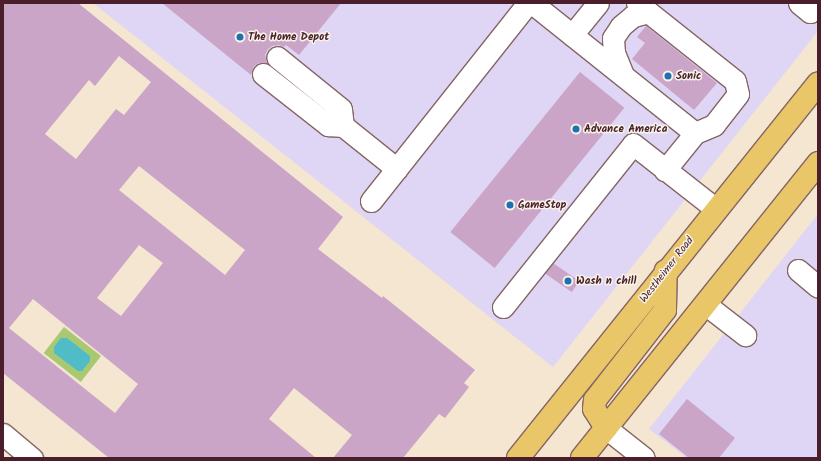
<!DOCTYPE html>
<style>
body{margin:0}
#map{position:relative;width:821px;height:461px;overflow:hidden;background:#f4e6d0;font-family:Kalam,sans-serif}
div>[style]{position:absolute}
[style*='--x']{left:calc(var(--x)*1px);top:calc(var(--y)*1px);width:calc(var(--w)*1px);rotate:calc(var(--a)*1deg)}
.built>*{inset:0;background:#dfd5f5}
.green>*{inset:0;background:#a8c971;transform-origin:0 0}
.water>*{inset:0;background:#4fbcc8}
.building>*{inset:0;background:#caa5c7;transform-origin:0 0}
.roads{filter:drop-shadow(1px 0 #866565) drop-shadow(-1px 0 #866565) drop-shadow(0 1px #866565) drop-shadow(0 -1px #866565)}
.minor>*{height:21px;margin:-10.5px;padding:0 10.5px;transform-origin:10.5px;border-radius:10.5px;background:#fff}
.major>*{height:22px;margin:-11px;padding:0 11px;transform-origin:11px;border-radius:11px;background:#e9c769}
.dots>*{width:11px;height:11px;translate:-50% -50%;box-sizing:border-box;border:2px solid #f7f3e8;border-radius:50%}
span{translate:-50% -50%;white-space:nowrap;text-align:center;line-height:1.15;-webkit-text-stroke:3px #f7f3e8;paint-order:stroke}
.poi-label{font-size:11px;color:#4a1f2b;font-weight:700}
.left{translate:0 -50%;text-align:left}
.street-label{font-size:11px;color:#4a1f2b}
.frame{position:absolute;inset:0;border:4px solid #4a1f2b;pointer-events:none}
</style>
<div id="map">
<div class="built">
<i style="clip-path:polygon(93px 3px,818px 3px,818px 31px,553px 367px)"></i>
<i style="clip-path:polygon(818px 214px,818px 458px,687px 458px,649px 429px)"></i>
</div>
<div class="green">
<i style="left:64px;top:327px;width:47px;height:33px;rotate:38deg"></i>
</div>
<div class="water">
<i style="clip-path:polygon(61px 338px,67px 338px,90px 356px,90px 361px,82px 371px,78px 371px,54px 353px,54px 347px)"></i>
</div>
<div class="building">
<i style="clip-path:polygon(evenodd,3px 3px,78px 3px,343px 217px,318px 249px,382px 298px,383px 296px,475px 370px,464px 383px,469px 387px,445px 418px,439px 414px,403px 458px,333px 458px,352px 435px,294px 388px,269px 419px,316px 458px,109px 458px,3px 373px,3px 3px,119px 56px,151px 82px,124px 115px,116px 109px,76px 159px,45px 134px,89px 80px,95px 86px,119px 56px,3px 3px,139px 166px,245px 250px,225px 275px,119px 190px,139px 166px,3px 3px,139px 245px,163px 263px,121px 316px,97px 298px,139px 245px,3px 3px,33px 299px,138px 384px,115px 413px,9px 328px,33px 299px)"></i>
<i style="clip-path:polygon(162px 3px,341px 3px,299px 55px,286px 45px,284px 47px,279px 45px,272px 46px,268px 49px,265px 55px,267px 63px,259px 63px,254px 66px,251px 75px)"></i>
<i style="clip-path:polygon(646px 26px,717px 83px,694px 110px,632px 59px,645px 43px,637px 37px)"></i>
<i style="left:580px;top:72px;width:57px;height:206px;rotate:39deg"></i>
<i style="left:553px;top:263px;width:32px;height:13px;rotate:35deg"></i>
<i style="clip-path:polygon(687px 399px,735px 438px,719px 458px,689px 458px,659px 434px)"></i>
</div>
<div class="roads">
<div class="minor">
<i style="--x:532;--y:3;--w:208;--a:38.6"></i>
<i style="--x:637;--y:3;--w:125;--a:38.5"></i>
<i style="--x:735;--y:81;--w:13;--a:77"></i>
<i style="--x:738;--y:94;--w:39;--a:128"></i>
<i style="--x:714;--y:125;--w:21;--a:157"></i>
<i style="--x:695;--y:133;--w:48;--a:129"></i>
<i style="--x:799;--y:3;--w:14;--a:39"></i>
<i style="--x:810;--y:12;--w:11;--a:-52"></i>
<i style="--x:572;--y:35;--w:41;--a:-50.9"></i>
<i style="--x:263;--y:74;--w:83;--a:38.1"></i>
<i style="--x:328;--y:125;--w:15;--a:4"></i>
<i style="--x:343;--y:126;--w:17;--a:-97"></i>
<i style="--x:341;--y:109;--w:82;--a:-140.9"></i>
<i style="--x:623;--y:75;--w:24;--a:-112"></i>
<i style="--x:614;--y:53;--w:15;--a:-94"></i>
<i style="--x:613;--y:38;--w:14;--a:-56"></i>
<i style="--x:621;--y:26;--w:16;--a:-40"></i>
<i style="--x:633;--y:16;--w:16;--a:-14"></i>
<i style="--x:332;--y:117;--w:83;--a:38.7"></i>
<i style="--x:371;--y:201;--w:253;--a:-51.6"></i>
<i style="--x:798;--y:270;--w:26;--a:40"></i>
<i style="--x:705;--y:304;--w:51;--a:37.8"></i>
<i style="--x:503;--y:307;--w:208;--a:-51.4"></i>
<i style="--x:633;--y:144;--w:105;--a:38.1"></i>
<i style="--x:606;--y:428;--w:48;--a:38.3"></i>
<i style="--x:3;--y:434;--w:38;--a:40"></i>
</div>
<div class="major">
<i style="--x:606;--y:428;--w:22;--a:-122"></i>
<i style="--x:594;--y:409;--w:9;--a:-84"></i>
<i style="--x:595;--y:400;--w:114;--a:-52.1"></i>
<i style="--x:665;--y:310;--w:39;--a:-89"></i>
<i style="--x:518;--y:458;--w:480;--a:-51.3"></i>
<i style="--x:582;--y:458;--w:378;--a:-51.3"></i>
</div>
</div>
<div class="dots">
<i style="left:240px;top:37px;background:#1f6fb2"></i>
<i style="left:668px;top:76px;background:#1f6fb2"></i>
<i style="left:576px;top:129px;background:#1f6fb2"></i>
<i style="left:510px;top:205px;background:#1f6fb2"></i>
<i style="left:568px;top:281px;background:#1f6fb2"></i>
</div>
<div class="poi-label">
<span class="left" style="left:248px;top:37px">The Home Depot</span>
<span class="left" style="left:676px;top:76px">Sonic</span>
<span class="left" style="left:584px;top:129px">Advance America</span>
<span class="left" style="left:518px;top:205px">GameStop</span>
<span class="left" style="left:576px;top:281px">Wash n chill</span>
</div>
<div class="street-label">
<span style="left:667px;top:270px;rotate:-52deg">Westheimer Road</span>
</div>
<div class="frame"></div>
</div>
